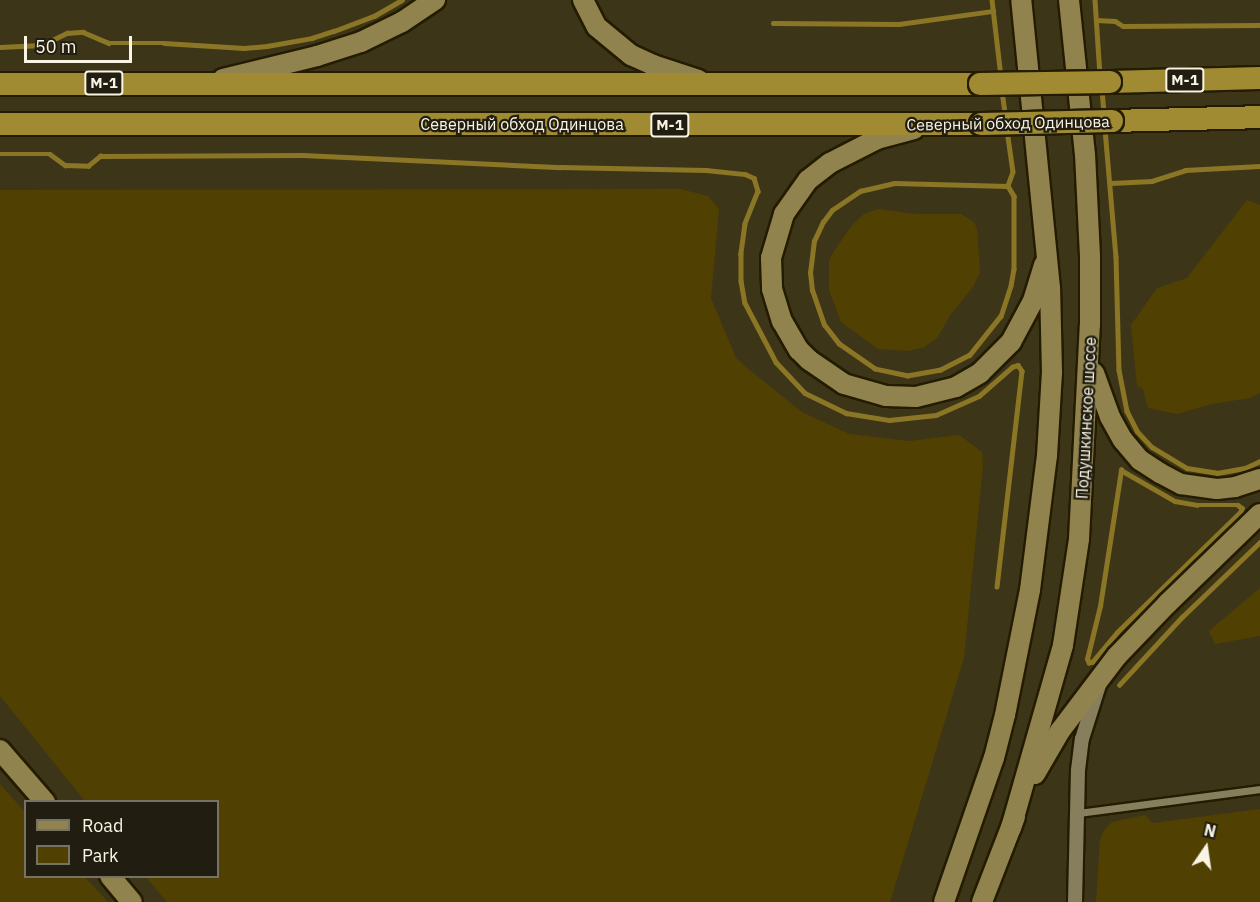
<!DOCTYPE html>
<meta charset="utf-8">
<style>
body{margin:0}
#map{position:relative;width:1260px;height:902px;overflow:hidden;background:#3d3517;font-family:"IBM Plex Sans",sans-serif}
div>[style]{position:absolute}
[style*='--x']{left:calc(var(--x)*1px);top:calc(var(--y)*1px);width:calc(var(--w)*1px);rotate:calc(var(--a)*1deg)}
.green>*{inset:0;background:#504103}
.stream>*{height:4.5px;margin:-2.25px;padding:0 2.25px;transform-origin:2.25px;border-radius:2.25px;background:#8b7626}
.roads{filter:drop-shadow(2px 0 #241c00) drop-shadow(-2px 0 #241c00) drop-shadow(0 2px #241c00) drop-shadow(0 -2px #241c00)}
.service>*{height:7px;margin:-3.5px;padding:0 3.5px;transform-origin:3.5px;border-radius:3.5px;background:#877e5e}
.minor>*{height:14px;margin:-7px;padding:0 7px;transform-origin:7px;border-radius:7px;background:#877e5e}
.secondary>*{height:20px;margin:-10px;padding:0 10px;transform-origin:10px;border-radius:10px;background:#91834e}
.trunk>*{height:22px;margin:-11px;padding:0 11px;transform-origin:11px;border-radius:11px;background:#a08b33}
.bridges{filter:drop-shadow(2px 0 #241c00) drop-shadow(-2px 0 #241c00) drop-shadow(0 2px #241c00) drop-shadow(0 -2px #241c00)}
.trunk-bridge>*{height:22px;margin:-11px;padding:0 11px;transform-origin:11px;border-radius:11px;background:#a08b33}
span{translate:-50% -50%;white-space:nowrap;text-align:center;line-height:1.15;-webkit-text-stroke:4.5px #211d10;paint-order:stroke}
.shield-label span{padding:2px 4px;background:#211d10;border:2px solid;border-radius:4px;-webkit-text-stroke-width:0}
.shield-label{font-size:15px;color:#f9f4e3;font-weight:700}
.street-label{font-size:16px;color:#f9f4e3}
.legend{position:absolute;left:24px;top:800px;width:195px;height:78px;box-sizing:border-box;background:#211d10;border:2px solid #777364;margin:0;padding:8px 10px;list-style:none;font-size:18px;color:#f9f4e3}
.legend li{display:flex;align-items:center;gap:12px;height:30px}
.legend b{width:30px;border:2px solid #777364}
.north{position:absolute;left:1176px;top:818px;width:60px;height:60px;-webkit-text-stroke:4px #211d10;paint-order:stroke;rotate:13deg;font-size:16px;font-weight:700;line-height:24px;text-align:center;color:#f9f4e3}
.north::after{content:'';display:block;margin:auto;width:21px;height:27px;background:#f9f4e3;clip-path:polygon(50% 0,100% 100%,50% 72%,0 100%)}
.scale{position:absolute;left:24px;top:36px;width:108px;height:27px;box-sizing:border-box;border:3px solid #f9f4e3;border-top:0;padding-left:8px;font-size:18px;line-height:21px;white-space:nowrap;color:#f9f4e3;-webkit-text-stroke:4px #211d10;paint-order:stroke}
</style>
<div id="map">
<div class="green">
<i style="clip-path:polygon(680px 189px,708px 196px,719px 209px,711px 298px,736px 358px,747px 368px,802px 412px,849px 434px,910px 441px,959px 435px,982px 452px,983px 465px,964px 658px,890px 902px,167px 902px,146px 877px,218px 876px,218px 802px,85px 801px,0 696px,0 190px)"></i>
<i style="clip-path:polygon(1247px 200px,1260px 205px,1260px 393px,1250px 398px,1212px 404px,1177px 414px,1148px 408px,1143px 389px,1137px 386px,1131px 325px,1157px 288px,1187px 278px)"></i>
<i style="clip-path:polygon(878px 209px,915px 214px,961px 214px,974px 222px,977px 229px,980px 272px,973px 287px,951px 314px,937px 338px,924px 347px,908px 351px,878px 349px,841px 322px,829px 290px,829px 261px,832px 254px,852px 225px,864px 214px)"></i>
<i style="clip-path:polygon(1260px 588px,1260px 636px,1215px 644px,1209px 631px)"></i>
<i style="clip-path:polygon(0 784px,25px 812px,26px 876px,85px 877px,108px 902px,0 902px)"></i>
<i style="clip-path:polygon(1260px 809px,1260px 902px,1096px 902px,1100px 840px,1104px 830px,1112px 822px,1145px 815px,1153px 823px)"></i>
</div>
<div class="stream">
<i style="--x:992;--y:0;--w:78;--a:83.3"></i>
<i style="--x:1095;--y:0;--w:76;--a:86.2"></i>
<i style="--x:1096;--y:20;--w:19;--a:3"></i>
<i style="--x:1115;--y:21;--w:9;--a:32"></i>
<i style="--x:1123;--y:26;--w:137;--a:-0.4"></i>
<i style="--x:773;--y:23;--w:126;--a:0.5"></i>
<i style="--x:899;--y:24;--w:95;--a:-7.9"></i>
<i style="--x:0;--y:47;--w:42;--a:-2.7"></i>
<i style="--x:42;--y:45;--w:28;--a:-26"></i>
<i style="--x:67;--y:33;--w:16;--a:-4"></i>
<i style="--x:83;--y:32;--w:28;--a:23"></i>
<i style="--x:109;--y:43;--w:55;--a:0"></i>
<i style="--x:164;--y:43;--w:80;--a:3.6"></i>
<i style="--x:244;--y:48;--w:23;--a:-5"></i>
<i style="--x:267;--y:46;--w:46;--a:-10.1"></i>
<i style="--x:312;--y:38;--w:23;--a:-18"></i>
<i style="--x:334;--y:31;--w:43;--a:-20.6"></i>
<i style="--x:374;--y:16;--w:32;--a:-30"></i>
<i style="--x:1102;--y:90;--w:25;--a:85"></i>
<i style="--x:1002;--y:91;--w:27;--a:82"></i>
<i style="--x:1105;--y:129;--w:128;--a:85.1"></i>
<i style="--x:1116;--y:257;--w:113;--a:88.5"></i>
<i style="--x:1119;--y:370;--w:42;--a:79"></i>
<i style="--x:1127;--y:411;--w:22;--a:63"></i>
<i style="--x:1137;--y:431;--w:22;--a:47"></i>
<i style="--x:1152;--y:447;--w:41;--a:31"></i>
<i style="--x:1187;--y:468;--w:30;--a:9"></i>
<i style="--x:1217;--y:473;--w:28;--a:-10"></i>
<i style="--x:1245;--y:468;--w:17;--a:-25"></i>
<i style="--x:1007;--y:130;--w:42;--a:81.9"></i>
<i style="--x:1013;--y:172;--w:15;--a:110"></i>
<i style="--x:0;--y:154;--w:50;--a:0"></i>
<i style="--x:50;--y:154;--w:19;--a:36"></i>
<i style="--x:65;--y:165;--w:23;--a:2"></i>
<i style="--x:88;--y:166;--w:16;--a:-40"></i>
<i style="--x:100;--y:156;--w:203;--a:-0.3"></i>
<i style="--x:303;--y:155;--w:258;--a:2.7"></i>
<i style="--x:561;--y:167;--w:145;--a:1.2"></i>
<i style="--x:706;--y:170;--w:39;--a:6"></i>
<i style="--x:745;--y:174;--w:10;--a:24"></i>
<i style="--x:754;--y:178;--w:14;--a:73"></i>
<i style="--x:758;--y:191;--w:35;--a:112"></i>
<i style="--x:745;--y:224;--w:30;--a:98"></i>
<i style="--x:741;--y:254;--w:27;--a:90"></i>
<i style="--x:741;--y:281;--w:22;--a:80"></i>
<i style="--x:745;--y:303;--w:67;--a:62.3"></i>
<i style="--x:776;--y:362;--w:42;--a:46.9"></i>
<i style="--x:805;--y:393;--w:46;--a:26"></i>
<i style="--x:846;--y:413;--w:44;--a:9.2"></i>
<i style="--x:889;--y:420;--w:47;--a:-6.1"></i>
<i style="--x:936;--y:415;--w:47;--a:-23.8"></i>
<i style="--x:979;--y:396;--w:44;--a:-41.3"></i>
<i style="--x:1012;--y:367;--w:6;--a:-18"></i>
<i style="--x:1018;--y:365;--w:7;--a:56"></i>
<i style="--x:1022;--y:371;--w:217;--a:96.6"></i>
<i style="--x:894;--y:183;--w:114;--a:1.5"></i>
<i style="--x:1008;--y:186;--w:12;--a:59"></i>
<i style="--x:1014;--y:196;--w:73;--a:90"></i>
<i style="--x:1014;--y:269;--w:17;--a:100"></i>
<i style="--x:1011;--y:286;--w:32;--a:108"></i>
<i style="--x:1001;--y:316;--w:50;--a:128.5"></i>
<i style="--x:970;--y:355;--w:33;--a:153"></i>
<i style="--x:941;--y:370;--w:34;--a:170"></i>
<i style="--x:908;--y:376;--w:34;--a:-168"></i>
<i style="--x:875;--y:369;--w:44;--a:-145.2"></i>
<i style="--x:839;--y:344;--w:24;--a:-128"></i>
<i style="--x:824;--y:325;--w:36;--a:-109"></i>
<i style="--x:812;--y:291;--w:18;--a:-96"></i>
<i style="--x:810;--y:273;--w:32;--a:-83"></i>
<i style="--x:814;--y:241;--w:21;--a:-65"></i>
<i style="--x:823;--y:222;--w:15;--a:-53"></i>
<i style="--x:832;--y:210;--w:34;--a:-34"></i>
<i style="--x:860;--y:191;--w:35;--a:-13"></i>
<i style="--x:1111;--y:183;--w:41;--a:-2.8"></i>
<i style="--x:1152;--y:181;--w:35;--a:-18"></i>
<i style="--x:1185;--y:170;--w:75;--a:-3.1"></i>
<i style="--x:1121;--y:470;--w:62;--a:29.9"></i>
<i style="--x:1175;--y:501;--w:22;--a:10"></i>
<i style="--x:1197;--y:505;--w:41;--a:0"></i>
<i style="--x:1238;--y:505;--w:5;--a:37"></i>
<i style="--x:1242;--y:508;--w:4;--a:104"></i>
<i style="--x:1241;--y:512;--w:172;--a:135.7"></i>
<i style="--x:1118;--y:632;--w:39;--a:130"></i>
<i style="--x:1093;--y:662;--w:4;--a:166"></i>
<i style="--x:1089;--y:663;--w:4;--a:-117"></i>
<i style="--x:1087;--y:659;--w:55;--a:-76.2"></i>
<i style="--x:1100;--y:606;--w:138;--a:-81.2"></i>
<i style="--x:1119;--y:685;--w:93;--a:-47.2"></i>
<i style="--x:1182;--y:617;--w:108;--a:-43.9"></i>
</div>
<div class="roads">
<div class="service">
<i style="--x:1078;--y:813;--w:184;--a:-7.5"></i>
</div>
<div class="minor">
<i style="--x:1075;--y:902;--w:132;--a:-88.7"></i>
<i style="--x:1078;--y:770;--w:31;--a:-83"></i>
<i style="--x:1082;--y:739;--w:57;--a:-72.5"></i>
</div>
<div class="secondary">
<i style="--x:583;--y:0;--w:30;--a:63"></i>
<i style="--x:597;--y:27;--w:44;--a:39.5"></i>
<i style="--x:631;--y:55;--w:24;--a:24"></i>
<i style="--x:653;--y:65;--w:48;--a:18.1"></i>
<i style="--x:223;--y:79;--w:97;--a:-13.7"></i>
<i style="--x:317;--y:56;--w:46;--a:-17.7"></i>
<i style="--x:361;--y:42;--w:46;--a:-26"></i>
<i style="--x:402;--y:22;--w:40;--a:-34"></i>
<i style="--x:914;--y:129;--w:38;--a:165"></i>
<i style="--x:877;--y:139;--w:53;--a:152.9"></i>
<i style="--x:830;--y:163;--w:28;--a:142"></i>
<i style="--x:808;--y:180;--w:42;--a:125.2"></i>
<i style="--x:784;--y:214;--w:46;--a:106.5"></i>
<i style="--x:771;--y:258;--w:31;--a:88"></i>
<i style="--x:772;--y:289;--w:34;--a:73"></i>
<i style="--x:782;--y:321;--w:34;--a:60"></i>
<i style="--x:799;--y:350;--w:14;--a:45"></i>
<i style="--x:809;--y:360;--w:42;--a:34.4"></i>
<i style="--x:844;--y:384;--w:44;--a:15.9"></i>
<i style="--x:886;--y:396;--w:30;--a:2"></i>
<i style="--x:916;--y:397;--w:41;--a:-14"></i>
<i style="--x:956;--y:387;--w:28;--a:-30"></i>
<i style="--x:980;--y:373;--w:44;--a:-45"></i>
<i style="--x:1011;--y:342;--w:47;--a:-61.8"></i>
<i style="--x:1033;--y:301;--w:38;--a:-73"></i>
<i style="--x:1094;--y:373;--w:47;--a:70"></i>
<i style="--x:1110;--y:417;--w:26;--a:61"></i>
<i style="--x:1123;--y:440;--w:26;--a:50"></i>
<i style="--x:1140;--y:460;--w:24;--a:33"></i>
<i style="--x:1160;--y:473;--w:24;--a:28"></i>
<i style="--x:1181;--y:484;--w:36;--a:8"></i>
<i style="--x:1217;--y:489;--w:18;--a:-6"></i>
<i style="--x:1235;--y:487;--w:26;--a:-18"></i>
<i style="--x:0;--y:750;--w:69;--a:49.1"></i>
<i style="--x:1035;--y:774;--w:50;--a:-59.8"></i>
<i style="--x:1060;--y:731;--w:94;--a:-52.8"></i>
<i style="--x:1117;--y:656;--w:74;--a:-46.1"></i>
<i style="--x:1168;--y:603;--w:128;--a:-44.1"></i>
<i style="--x:1011;--y:828;--w:190;--a:-74.1"></i>
<i style="--x:1063;--y:645;--w:107;--a:-81.4"></i>
<i style="--x:1079;--y:539;--w:214;--a:-87.1"></i>
<i style="--x:1090;--y:325;--w:69;--a:-90"></i>
<i style="--x:1090;--y:256;--w:101;--a:-92.8"></i>
<i style="--x:1085;--y:155;--w:156;--a:-95.9"></i>
<i style="--x:110;--y:876;--w:34;--a:50"></i>
<i style="--x:944;--y:902;--w:152;--a:-70.9"></i>
<i style="--x:994;--y:758;--w:44;--a:-75.7"></i>
<i style="--x:1005;--y:715;--w:127;--a:-78.7"></i>
<i style="--x:1030;--y:590;--w:135;--a:-82.8"></i>
<i style="--x:1047;--y:456;--w:83;--a:-86.6"></i>
<i style="--x:1052;--y:373;--w:85;--a:-91.3"></i>
<i style="--x:1050;--y:288;--w:289;--a:-95.7"></i>
<i style="--x:982;--y:902;--w:91;--a:-68.8"></i>
</div>
<div class="trunk">
<i style="--x:1110;--y:82;--w:150;--a:-1.5"></i>
<i style="--x:0;--y:84;--w:980;--a:0"></i>
<i style="--x:1112;--y:121;--w:148;--a:-1.5"></i>
<i style="--x:0;--y:124;--w:981;--a:0"></i>
</div>
</div>
<div class="bridges">
<div class="trunk-bridge">
<i style="--x:980;--y:84;--w:130;--a:-0.9"></i>
<i style="--x:981;--y:124;--w:131;--a:-1.3"></i>
</div>
</div>
<div class="shield-label">
<span style="left:1185px;top:80px">М-1</span>
<span style="left:104px;top:83px">М-1</span>
<span style="left:670px;top:125px">М-1</span>
</div>
<div class="street-label">
<span style="left:1008px;top:123px;rotate:-1deg">Северный обход Одинцова</span>
<span style="left:522px;top:124px">Северный обход Одинцова</span>
<span style="left:1086px;top:418px;rotate:-87deg">Подушкинское шоссе</span>
</div>
<ul class="legend">
<li><b style="height:8px;background:#91834e"></b>Road</li>
<li><b style="height:16px;background:#504103"></b>Park</li>
</ul>
<div class="north">N</div>
<div class="scale">50 m</div>
</div>
